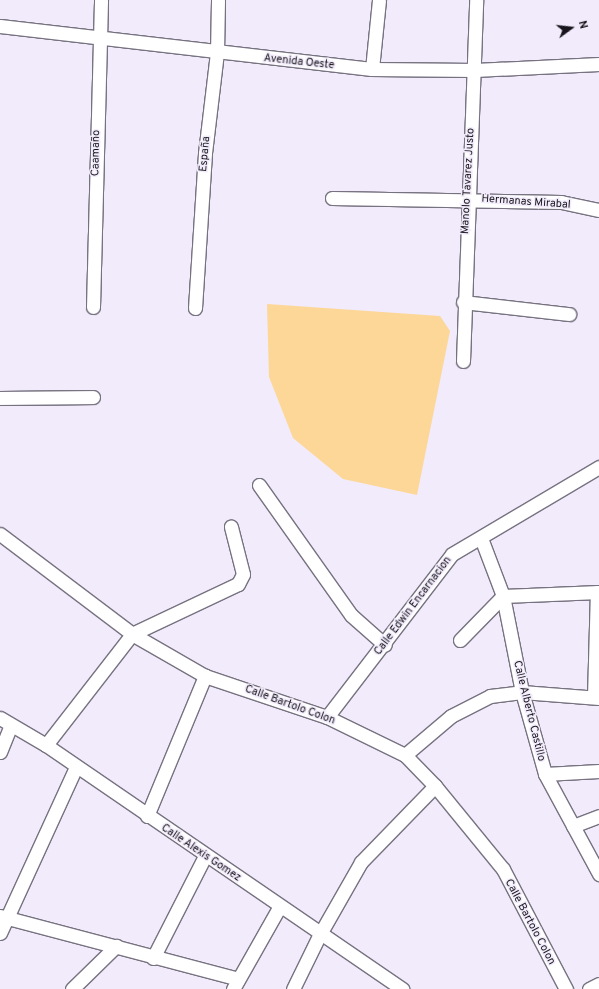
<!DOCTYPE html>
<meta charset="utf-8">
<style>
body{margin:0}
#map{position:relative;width:599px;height:989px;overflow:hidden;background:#f2ebfb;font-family:Overpass,sans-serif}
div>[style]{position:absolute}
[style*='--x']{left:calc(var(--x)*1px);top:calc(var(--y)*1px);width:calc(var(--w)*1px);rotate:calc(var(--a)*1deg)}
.green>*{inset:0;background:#fcd797}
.roads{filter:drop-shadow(1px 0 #777280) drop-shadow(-1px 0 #777280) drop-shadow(0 1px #777280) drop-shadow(0 -1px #777280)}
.minor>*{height:13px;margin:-6.5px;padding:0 6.5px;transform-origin:6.5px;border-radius:6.5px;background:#fff}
span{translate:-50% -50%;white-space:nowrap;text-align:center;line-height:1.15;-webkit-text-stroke:3px #f2ebfb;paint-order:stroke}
.street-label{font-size:11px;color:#18161c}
.north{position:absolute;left:551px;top:8px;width:40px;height:40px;-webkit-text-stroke:3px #f2ebfb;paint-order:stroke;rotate:75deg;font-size:11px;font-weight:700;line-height:16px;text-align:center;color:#18161c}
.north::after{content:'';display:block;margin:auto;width:14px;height:18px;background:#18161c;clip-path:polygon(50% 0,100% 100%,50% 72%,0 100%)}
</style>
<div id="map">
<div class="green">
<i style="clip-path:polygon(267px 304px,440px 316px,450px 331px,417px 495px,343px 479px,293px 438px,269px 377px)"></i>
</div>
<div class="roads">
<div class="minor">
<i style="--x:0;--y:26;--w:374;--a:6.6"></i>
<i style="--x:372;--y:69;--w:103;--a:0.6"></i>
<i style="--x:475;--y:70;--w:124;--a:-2.8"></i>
<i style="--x:372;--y:69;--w:69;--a:-84.2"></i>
<i style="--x:332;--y:198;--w:229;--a:1"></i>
<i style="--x:561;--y:202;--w:39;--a:12"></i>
<i style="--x:463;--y:302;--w:107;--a:6.5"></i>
<i style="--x:93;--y:307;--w:307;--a:-88.5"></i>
<i style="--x:195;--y:308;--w:155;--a:-86.3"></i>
<i style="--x:205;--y:153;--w:101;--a:-83.2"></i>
<i style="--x:217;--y:53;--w:53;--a:-88.9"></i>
<i style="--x:463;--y:361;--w:361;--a:-87.9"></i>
<i style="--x:0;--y:398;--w:93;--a:-0.6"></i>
<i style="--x:259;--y:485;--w:159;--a:54.7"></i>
<i style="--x:351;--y:615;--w:45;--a:41.4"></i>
<i style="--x:0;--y:534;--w:166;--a:37.1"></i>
<i style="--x:132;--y:634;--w:84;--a:29.9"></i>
<i style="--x:205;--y:676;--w:129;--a:18.6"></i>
<i style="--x:327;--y:717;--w:87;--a:26"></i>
<i style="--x:405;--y:755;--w:43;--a:45.9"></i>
<i style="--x:435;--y:786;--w:107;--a:50.7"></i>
<i style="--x:503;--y:869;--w:136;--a:62.3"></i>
<i style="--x:481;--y:538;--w:62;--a:69.2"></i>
<i style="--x:503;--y:596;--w:98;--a:78.8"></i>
<i style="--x:522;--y:692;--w:85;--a:74.3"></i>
<i style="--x:545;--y:774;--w:114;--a:61.6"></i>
<i style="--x:460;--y:640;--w:62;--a:-45.7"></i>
<i style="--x:503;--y:596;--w:96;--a:-2.4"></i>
<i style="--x:594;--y:697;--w:105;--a:-88.4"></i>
<i style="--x:327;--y:717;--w:205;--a:-52.5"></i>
<i style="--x:452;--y:554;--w:171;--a:-30.6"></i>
<i style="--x:0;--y:718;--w:53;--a:30.4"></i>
<i style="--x:46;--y:745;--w:432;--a:34.4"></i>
<i style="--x:46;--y:745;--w:140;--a:-52.2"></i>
<i style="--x:132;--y:634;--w:117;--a:-25.3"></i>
<i style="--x:238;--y:584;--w:11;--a:-63"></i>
<i style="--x:243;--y:574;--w:49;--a:-104.3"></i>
<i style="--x:0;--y:752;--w:29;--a:-68"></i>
<i style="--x:405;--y:755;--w:60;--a:-40.3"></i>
<i style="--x:451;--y:716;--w:44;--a:-27.1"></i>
<i style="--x:490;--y:696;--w:32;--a:-7"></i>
<i style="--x:522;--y:692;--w:77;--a:4.5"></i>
<i style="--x:545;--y:774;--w:54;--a:-3.2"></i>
<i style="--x:147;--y:816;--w:152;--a:-67.5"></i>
<i style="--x:573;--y:826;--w:28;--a:-21"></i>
<i style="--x:0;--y:916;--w:246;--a:14.8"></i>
<i style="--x:0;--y:933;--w:183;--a:-65.4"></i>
<i style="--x:153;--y:958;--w:114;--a:-63"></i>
<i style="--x:72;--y:989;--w:62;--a:-44.3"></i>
<i style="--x:233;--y:989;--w:95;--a:-60.5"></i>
<i style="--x:293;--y:989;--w:61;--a:-63.9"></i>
<i style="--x:320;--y:934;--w:83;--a:-60.3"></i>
<i style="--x:361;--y:862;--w:106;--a:-45.8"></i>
<i style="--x:589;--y:989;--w:11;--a:-27"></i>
</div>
</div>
<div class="street-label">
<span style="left:299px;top:62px;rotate:6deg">Avenida Oeste</span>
<span style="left:96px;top:153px;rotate:-89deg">Caamaño</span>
<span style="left:205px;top:154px;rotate:-85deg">España</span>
<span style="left:468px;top:181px;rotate:-87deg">Manolo Tavarez Justo</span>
<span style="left:526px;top:202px;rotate:4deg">Hermanas Mirabal</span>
<span style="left:413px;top:606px;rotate:-53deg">Calle Edwin Encarnacion</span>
<span style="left:290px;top:705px;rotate:20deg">Calle Bartolo Colon</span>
<span style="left:529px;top:711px;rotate:76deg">Calle Alberto Castillo</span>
<span style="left:201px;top:853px;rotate:34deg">Calle Alexis Gomez</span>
<span style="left:530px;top:922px;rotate:62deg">Calle Bartolo Colon</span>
</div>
<div class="north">N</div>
</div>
